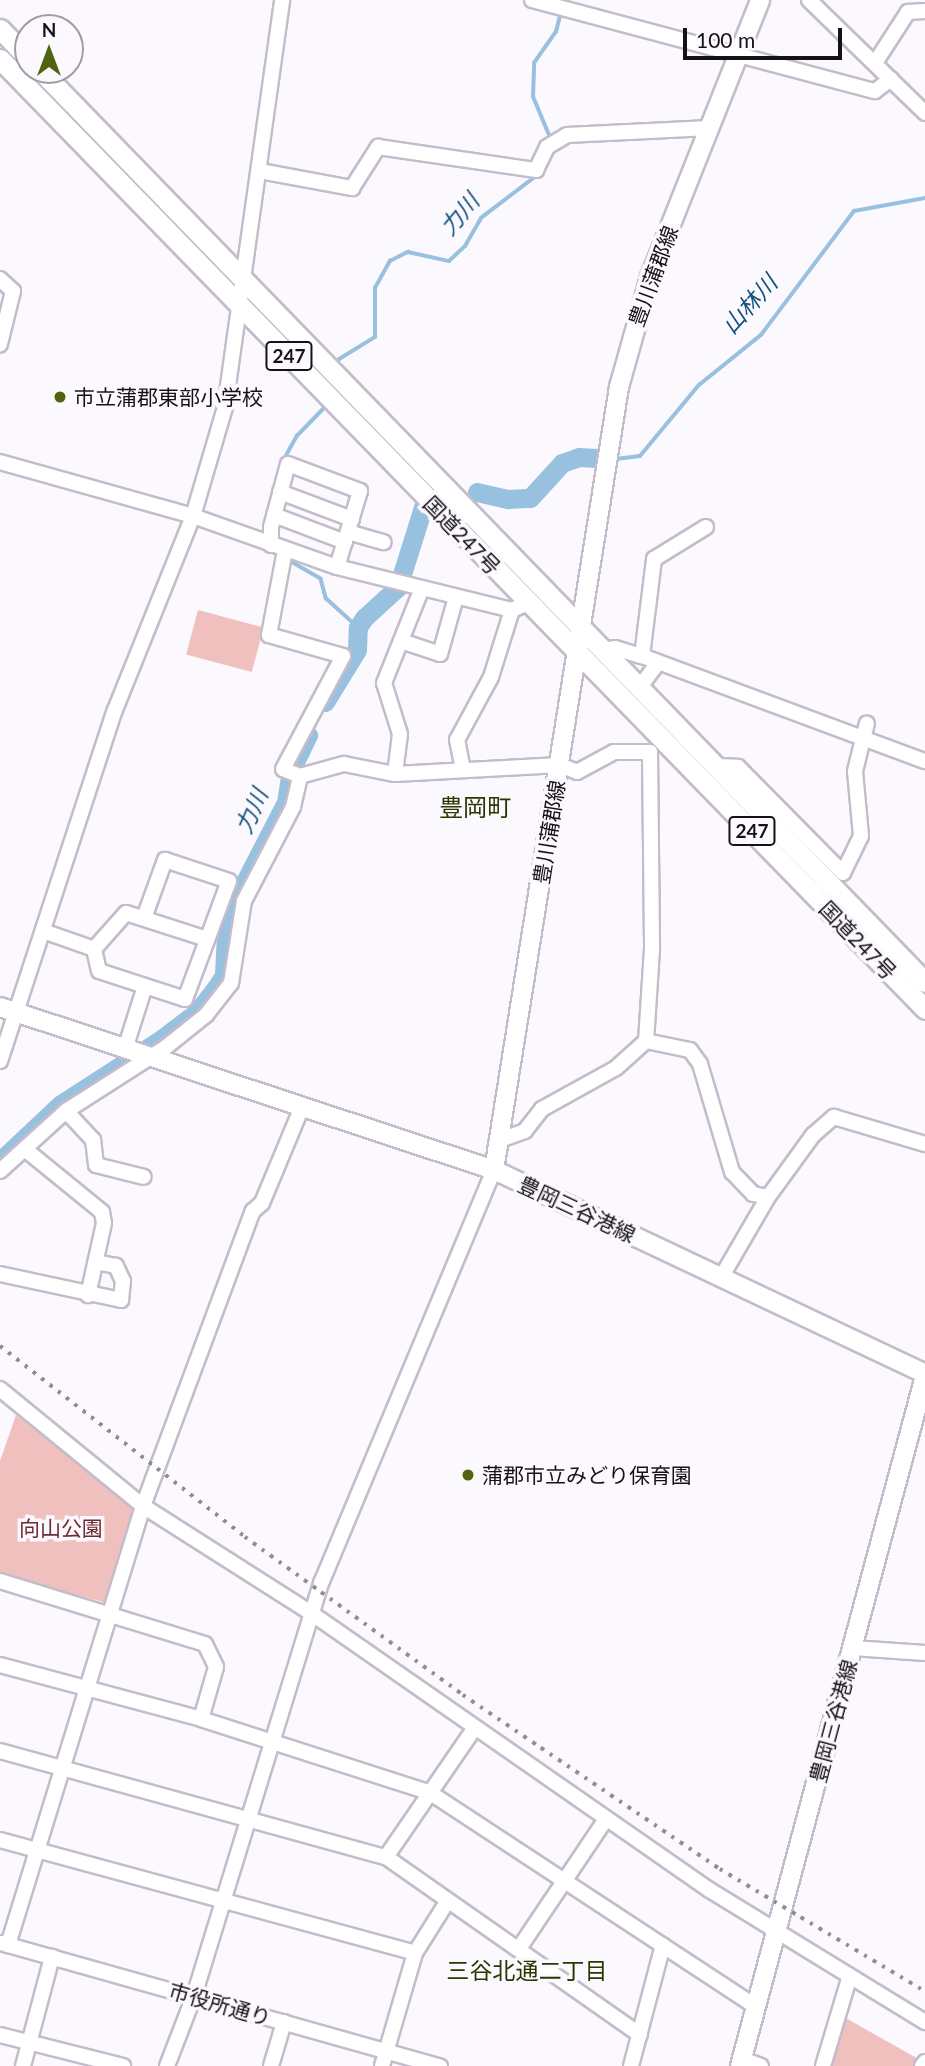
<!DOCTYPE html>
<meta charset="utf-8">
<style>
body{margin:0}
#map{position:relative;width:925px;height:2066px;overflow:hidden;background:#fbf8fe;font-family:Lato,"Noto Sans JP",sans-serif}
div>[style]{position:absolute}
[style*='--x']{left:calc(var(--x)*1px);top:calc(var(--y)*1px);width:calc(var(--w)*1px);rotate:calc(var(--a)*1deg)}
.green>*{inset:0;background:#f0c0bf;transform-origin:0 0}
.stream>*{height:3.5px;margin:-1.75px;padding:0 1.75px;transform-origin:1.75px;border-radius:1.75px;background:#98c0df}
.river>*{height:19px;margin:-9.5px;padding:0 9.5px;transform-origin:9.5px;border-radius:9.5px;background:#98c0df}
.roads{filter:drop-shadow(2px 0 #c4bccb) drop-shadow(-2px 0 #c4bccb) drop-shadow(0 2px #c4bccb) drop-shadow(0 -2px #c4bccb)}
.minor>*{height:14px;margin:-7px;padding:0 7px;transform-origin:7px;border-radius:7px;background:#fff}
.major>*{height:18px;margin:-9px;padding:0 9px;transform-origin:9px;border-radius:9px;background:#fff}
.highway>*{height:19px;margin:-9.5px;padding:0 9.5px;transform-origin:9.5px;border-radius:9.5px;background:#fff}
.rail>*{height:3.5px;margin-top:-1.75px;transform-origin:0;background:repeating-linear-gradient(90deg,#8f8c92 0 3.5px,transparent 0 10.5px)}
.dots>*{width:19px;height:19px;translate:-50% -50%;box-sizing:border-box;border:4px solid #fbf8fe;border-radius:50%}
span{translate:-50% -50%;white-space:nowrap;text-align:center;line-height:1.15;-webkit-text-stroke:7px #fbf8fe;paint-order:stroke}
.shield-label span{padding:2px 5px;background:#fbf8fe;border:2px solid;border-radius:5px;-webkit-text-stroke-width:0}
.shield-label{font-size:19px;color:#151217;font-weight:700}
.street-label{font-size:21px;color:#151217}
.poi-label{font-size:21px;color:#151217}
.left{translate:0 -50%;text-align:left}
.park-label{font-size:21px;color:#6d2d30}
.water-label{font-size:23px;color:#10537c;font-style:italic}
.neighbourhood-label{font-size:23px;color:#2a3700}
.quarter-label{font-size:24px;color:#2a3700}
.north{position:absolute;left:14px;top:14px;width:70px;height:70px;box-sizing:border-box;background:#fbf8fe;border:2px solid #9f9ca2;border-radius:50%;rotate:0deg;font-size:19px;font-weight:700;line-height:28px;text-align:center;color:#151217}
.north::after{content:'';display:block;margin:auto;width:24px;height:32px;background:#506410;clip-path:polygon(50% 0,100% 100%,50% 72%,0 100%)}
.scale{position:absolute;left:683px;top:28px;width:159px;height:32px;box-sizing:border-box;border:4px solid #151217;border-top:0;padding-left:9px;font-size:21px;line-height:24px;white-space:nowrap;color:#151217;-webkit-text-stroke:5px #fbf8fe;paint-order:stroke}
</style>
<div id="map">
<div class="green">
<i style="left:198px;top:610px;width:68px;height:46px;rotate:15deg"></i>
<i style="clip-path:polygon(16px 1415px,135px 1508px,107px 1603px,0 1575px,0 1461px)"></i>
<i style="clip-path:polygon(844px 2017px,920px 2060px,916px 2066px,830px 2066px)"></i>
</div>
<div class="stream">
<i style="--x:551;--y:140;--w:47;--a:-112.7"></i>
<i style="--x:533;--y:97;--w:34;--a:-88"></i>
<i style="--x:534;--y:63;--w:38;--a:-55"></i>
<i style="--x:556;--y:32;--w:21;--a:-76"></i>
<i style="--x:336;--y:361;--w:46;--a:-31.6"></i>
<i style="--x:375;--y:337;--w:49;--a:-90"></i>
<i style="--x:375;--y:288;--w:31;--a:-61"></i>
<i style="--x:390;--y:261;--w:20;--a:-27"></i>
<i style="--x:408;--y:252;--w:42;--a:12.4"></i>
<i style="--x:449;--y:261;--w:22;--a:-43"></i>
<i style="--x:465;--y:246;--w:32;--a:-60"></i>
<i style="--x:481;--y:218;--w:79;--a:-37.3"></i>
<i style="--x:544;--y:170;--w:21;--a:-67"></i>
<i style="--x:616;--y:459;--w:24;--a:-7"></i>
<i style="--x:640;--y:456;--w:92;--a:-50.3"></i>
<i style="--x:699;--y:385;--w:80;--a:-38.9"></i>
<i style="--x:761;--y:335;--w:155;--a:-53.1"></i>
<i style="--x:854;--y:211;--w:72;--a:-10.4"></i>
<i style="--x:283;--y:461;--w:29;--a:-61"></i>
<i style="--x:297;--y:436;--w:39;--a:-46"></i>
<i style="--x:263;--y:546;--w:20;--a:30"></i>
<i style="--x:287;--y:559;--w:39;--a:30"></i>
<i style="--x:321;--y:579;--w:20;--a:75"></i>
<i style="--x:326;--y:598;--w:43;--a:42.2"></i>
</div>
<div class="river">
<i style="--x:477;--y:492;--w:32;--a:13"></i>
<i style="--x:508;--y:499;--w:22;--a:-3"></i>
<i style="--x:530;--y:498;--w:47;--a:-47.6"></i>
<i style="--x:562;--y:463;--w:18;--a:-19"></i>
<i style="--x:579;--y:457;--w:22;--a:3"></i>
<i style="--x:325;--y:702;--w:61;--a:-58.4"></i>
<i style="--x:357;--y:650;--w:23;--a:-88"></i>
<i style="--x:358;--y:627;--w:11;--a:-56"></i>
<i style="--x:364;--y:618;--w:46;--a:-42.4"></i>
<i style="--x:398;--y:587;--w:84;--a:-72.6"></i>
<i style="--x:0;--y:1161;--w:83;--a:-43.1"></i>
<i style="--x:61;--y:1104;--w:118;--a:-32.9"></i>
<i style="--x:160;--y:1040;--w:46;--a:-37.1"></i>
<i style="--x:197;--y:1012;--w:31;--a:-52"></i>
<i style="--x:216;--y:988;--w:15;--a:-58"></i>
<i style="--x:224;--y:975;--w:41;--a:-87.2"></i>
<i style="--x:226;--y:934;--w:34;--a:-75"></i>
<i style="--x:235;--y:901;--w:111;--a:-62.7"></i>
<i style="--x:286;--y:802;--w:32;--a:-81"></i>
<i style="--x:291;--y:770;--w:39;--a:-64"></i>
</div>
<div class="roads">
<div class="minor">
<i style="--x:532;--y:0;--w:355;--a:14.9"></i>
<i style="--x:875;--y:91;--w:20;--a:-37"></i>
<i style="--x:809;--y:0;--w:162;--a:44.2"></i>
<i style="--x:875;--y:63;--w:61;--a:-57.1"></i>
<i style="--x:908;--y:12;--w:17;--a:-3"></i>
<i style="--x:260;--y:171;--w:94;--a:10.5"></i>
<i style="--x:352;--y:188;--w:49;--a:-57.6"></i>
<i style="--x:378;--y:147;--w:160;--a:8.3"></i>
<i style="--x:536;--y:170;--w:25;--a:-64"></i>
<i style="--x:547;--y:147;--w:23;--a:-31"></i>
<i style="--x:567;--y:135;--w:143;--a:-2.8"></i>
<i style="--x:0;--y:279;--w:18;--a:43"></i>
<i style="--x:13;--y:291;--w:55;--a:103.8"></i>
<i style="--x:0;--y:462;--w:200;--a:15.6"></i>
<i style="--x:193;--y:516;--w:153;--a:19.5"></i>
<i style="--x:337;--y:567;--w:180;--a:13.8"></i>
<i style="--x:512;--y:610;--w:17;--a:-24"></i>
<i style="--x:280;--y:492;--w:77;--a:20.6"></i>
<i style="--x:274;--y:515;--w:76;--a:20.8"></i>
<i style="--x:348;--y:532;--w:37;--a:16"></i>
<i style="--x:271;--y:545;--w:18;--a:-90"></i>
<i style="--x:271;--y:527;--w:65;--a:-74.9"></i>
<i style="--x:288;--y:464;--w:77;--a:20.6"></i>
<i style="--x:360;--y:491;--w:79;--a:106.8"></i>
<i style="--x:401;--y:641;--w:41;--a:18.4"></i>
<i style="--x:440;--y:654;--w:59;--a:-74.3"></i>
<i style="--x:603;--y:650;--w:12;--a:-9"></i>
<i style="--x:615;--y:648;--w:28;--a:17"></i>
<i style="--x:642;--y:656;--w:302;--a:20.4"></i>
<i style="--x:642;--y:656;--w:98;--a:-82.9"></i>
<i style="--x:654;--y:559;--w:61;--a:-31.6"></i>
<i style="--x:639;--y:688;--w:31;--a:-53"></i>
<i style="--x:714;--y:766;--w:24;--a:2"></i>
<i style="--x:738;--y:767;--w:149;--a:45.3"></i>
<i style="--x:843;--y:873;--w:41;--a:-64.1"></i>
<i style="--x:861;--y:836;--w:65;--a:-95.3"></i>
<i style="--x:855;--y:771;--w:49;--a:-76"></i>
<i style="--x:463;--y:770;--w:31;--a:-101"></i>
<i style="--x:457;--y:740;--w:72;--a:-61.6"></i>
<i style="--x:491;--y:677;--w:70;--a:-72.6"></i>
<i style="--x:395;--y:774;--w:40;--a:-82.9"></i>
<i style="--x:400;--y:734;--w:53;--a:-107.4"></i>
<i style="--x:384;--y:683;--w:102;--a:-68.2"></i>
<i style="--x:300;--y:776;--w:46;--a:-15.3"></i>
<i style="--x:344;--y:764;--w:52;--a:11.1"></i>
<i style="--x:395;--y:774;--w:165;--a:-3.1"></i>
<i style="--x:560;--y:765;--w:18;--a:22"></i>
<i style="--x:577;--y:772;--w:42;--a:-28.4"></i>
<i style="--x:614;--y:752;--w:36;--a:0"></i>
<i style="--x:650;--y:752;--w:197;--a:89.4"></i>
<i style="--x:652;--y:949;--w:92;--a:93.7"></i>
<i style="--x:646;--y:1041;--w:40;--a:138"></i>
<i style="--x:616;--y:1068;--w:85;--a:151"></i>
<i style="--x:542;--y:1109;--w:28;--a:128"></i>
<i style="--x:525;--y:1131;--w:27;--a:160"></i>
<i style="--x:144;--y:918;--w:62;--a:-70.1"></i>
<i style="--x:165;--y:860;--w:67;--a:18.2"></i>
<i style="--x:229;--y:881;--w:126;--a:110.4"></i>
<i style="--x:185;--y:999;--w:90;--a:-162"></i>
<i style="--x:99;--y:971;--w:23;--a:-103"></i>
<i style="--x:94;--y:949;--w:48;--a:-48.4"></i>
<i style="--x:126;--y:913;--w:85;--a:17.8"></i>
<i style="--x:43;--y:931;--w:54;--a:19.4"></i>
<i style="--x:646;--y:1041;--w:45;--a:11.6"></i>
<i style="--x:690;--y:1050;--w:17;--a:54"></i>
<i style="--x:700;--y:1064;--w:113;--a:73.5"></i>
<i style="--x:732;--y:1172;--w:30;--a:46"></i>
<i style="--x:753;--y:1194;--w:15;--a:11"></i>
<i style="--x:125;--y:1049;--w:66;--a:-72.4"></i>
<i style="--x:0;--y:1061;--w:369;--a:-71.9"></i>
<i style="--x:115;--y:710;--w:209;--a:-68.1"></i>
<i style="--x:193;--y:516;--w:114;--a:-73.6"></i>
<i style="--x:225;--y:407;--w:411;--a:-82"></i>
<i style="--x:66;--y:1111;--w:40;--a:47"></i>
<i style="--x:93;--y:1140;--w:25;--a:83"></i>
<i style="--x:96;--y:1165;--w:49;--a:14"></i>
<i style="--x:26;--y:1150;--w:98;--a:39.2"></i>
<i style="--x:102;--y:1212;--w:11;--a:80"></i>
<i style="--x:104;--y:1223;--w:74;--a:102.5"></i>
<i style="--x:0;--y:1171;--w:89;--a:-42.3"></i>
<i style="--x:66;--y:1111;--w:119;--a:-32.6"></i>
<i style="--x:166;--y:1047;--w:51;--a:-38.7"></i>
<i style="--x:206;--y:1015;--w:41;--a:-52"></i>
<i style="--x:231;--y:983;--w:83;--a:-81"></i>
<i style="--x:244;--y:901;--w:106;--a:-62.5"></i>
<i style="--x:293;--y:807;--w:32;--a:-77"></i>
<i style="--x:300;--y:776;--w:18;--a:-158"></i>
<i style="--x:283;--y:769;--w:128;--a:-62"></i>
<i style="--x:343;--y:656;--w:77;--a:-164.2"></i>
<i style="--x:269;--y:635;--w:86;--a:-79.3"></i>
<i style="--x:0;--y:1274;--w:124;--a:12.1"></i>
<i style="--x:121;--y:1300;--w:19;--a:-84"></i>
<i style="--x:123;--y:1281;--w:17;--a:-115"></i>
<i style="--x:116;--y:1266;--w:21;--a:-169"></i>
<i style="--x:722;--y:1276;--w:91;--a:-59.8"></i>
<i style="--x:768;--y:1197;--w:77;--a:-54"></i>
<i style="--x:813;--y:1135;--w:28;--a:-41"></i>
<i style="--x:834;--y:1117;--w:95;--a:16.5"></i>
<i style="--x:0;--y:1389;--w:185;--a:39.3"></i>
<i style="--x:143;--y:1506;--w:199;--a:32.5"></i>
<i style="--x:311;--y:1613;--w:484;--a:34.8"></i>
<i style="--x:708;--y:1889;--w:255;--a:31.5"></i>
<i style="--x:0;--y:1581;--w:214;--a:17.1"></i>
<i style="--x:205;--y:1644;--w:25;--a:64"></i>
<i style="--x:216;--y:1667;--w:54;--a:106.1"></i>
<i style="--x:853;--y:1648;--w:72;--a:4"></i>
<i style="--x:0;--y:1665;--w:208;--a:15"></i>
<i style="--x:201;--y:1719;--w:239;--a:17.8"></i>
<i style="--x:429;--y:1792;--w:391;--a:33.3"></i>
<i style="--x:0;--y:1751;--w:400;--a:15.4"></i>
<i style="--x:386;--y:1857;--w:310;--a:35"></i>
<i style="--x:0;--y:1840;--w:430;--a:15.2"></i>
<i style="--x:386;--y:1857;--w:155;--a:-55.5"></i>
<i style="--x:1;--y:1943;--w:456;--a:15.7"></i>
<i style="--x:8;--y:1945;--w:459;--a:-72.9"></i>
<i style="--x:143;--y:1506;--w:315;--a:-69.6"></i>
<i style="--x:253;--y:1211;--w:12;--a:-42"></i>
<i style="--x:262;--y:1203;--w:104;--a:-67.4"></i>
<i style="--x:520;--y:1947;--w:154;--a:-56.1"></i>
<i style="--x:0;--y:2035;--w:127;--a:14.1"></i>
<i style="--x:742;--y:2059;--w:20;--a:20"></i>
<i style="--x:23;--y:2066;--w:113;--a:-75.1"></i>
<i style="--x:167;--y:2066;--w:75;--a:-68.9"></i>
<i style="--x:194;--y:1996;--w:434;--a:-72.9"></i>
<i style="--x:322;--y:1581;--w:446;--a:-67.3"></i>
<i style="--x:271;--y:2066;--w:46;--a:-73.5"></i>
<i style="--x:382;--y:2066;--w:118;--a:-73.7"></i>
<i style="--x:415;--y:1953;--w:60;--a:-57.9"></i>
<i style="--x:631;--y:2066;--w:125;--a:-75.2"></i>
<i style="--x:823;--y:2066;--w:91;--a:-73.4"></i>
<i style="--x:922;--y:2066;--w:5;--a:-53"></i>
</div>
<div class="major">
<i style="--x:0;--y:1007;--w:520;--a:18.26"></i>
<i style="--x:494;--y:1170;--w:477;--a:25.3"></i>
<i style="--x:494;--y:1170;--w:793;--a:-80.93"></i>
<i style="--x:619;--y:387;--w:114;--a:-74.3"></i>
<i style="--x:650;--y:277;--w:298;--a:-68.3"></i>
<i style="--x:740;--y:2066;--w:714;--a:-74.99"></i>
</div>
<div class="highway">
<i style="--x:0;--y:29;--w:40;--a:46"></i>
<i style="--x:0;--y:59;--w:1326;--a:45.76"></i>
<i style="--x:40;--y:70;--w:1271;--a:45.86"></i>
</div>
</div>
<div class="rail">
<i style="--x:0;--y:1346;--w:311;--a:37.9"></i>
<i style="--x:245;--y:1537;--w:269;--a:35.9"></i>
<i style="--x:463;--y:1695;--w:310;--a:34.1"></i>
<i style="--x:720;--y:1869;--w:239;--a:30.8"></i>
</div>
<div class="dots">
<i style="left:60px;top:397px;background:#506410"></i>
<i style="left:468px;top:1475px;background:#506410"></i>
</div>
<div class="shield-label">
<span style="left:289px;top:356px">247</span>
<span style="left:752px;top:831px">247</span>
</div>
<div class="street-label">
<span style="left:653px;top:276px;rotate:-70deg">豊川蒲郡線</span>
<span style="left:462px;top:535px;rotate:46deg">国道247号</span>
<span style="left:549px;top:832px;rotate:-81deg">豊川蒲郡線</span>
<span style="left:858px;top:940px;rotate:46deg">国道247号</span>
<span style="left:577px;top:1209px;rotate:25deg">豊岡三谷港線</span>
<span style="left:833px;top:1721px;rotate:-75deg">豊岡三谷港線</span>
<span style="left:220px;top:2004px;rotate:16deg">市役所通り</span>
</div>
<div class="poi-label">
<span class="left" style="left:74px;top:397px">市立蒲郡東部小学校</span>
<span class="left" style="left:482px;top:1475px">蒲郡市立みどり保育園</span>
</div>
<div class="park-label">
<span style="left:61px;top:1528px">向山公園</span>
</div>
<div class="water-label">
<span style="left:459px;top:214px;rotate:-50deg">力川</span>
<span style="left:749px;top:304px;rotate:-48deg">山林川</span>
<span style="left:251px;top:811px;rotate:-66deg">力川</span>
</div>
<div class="neighbourhood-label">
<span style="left:527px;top:1970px">三谷北通二丁目</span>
</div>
<div class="quarter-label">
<span style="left:475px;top:807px">豊岡町</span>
</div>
<div class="north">N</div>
<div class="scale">100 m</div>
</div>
